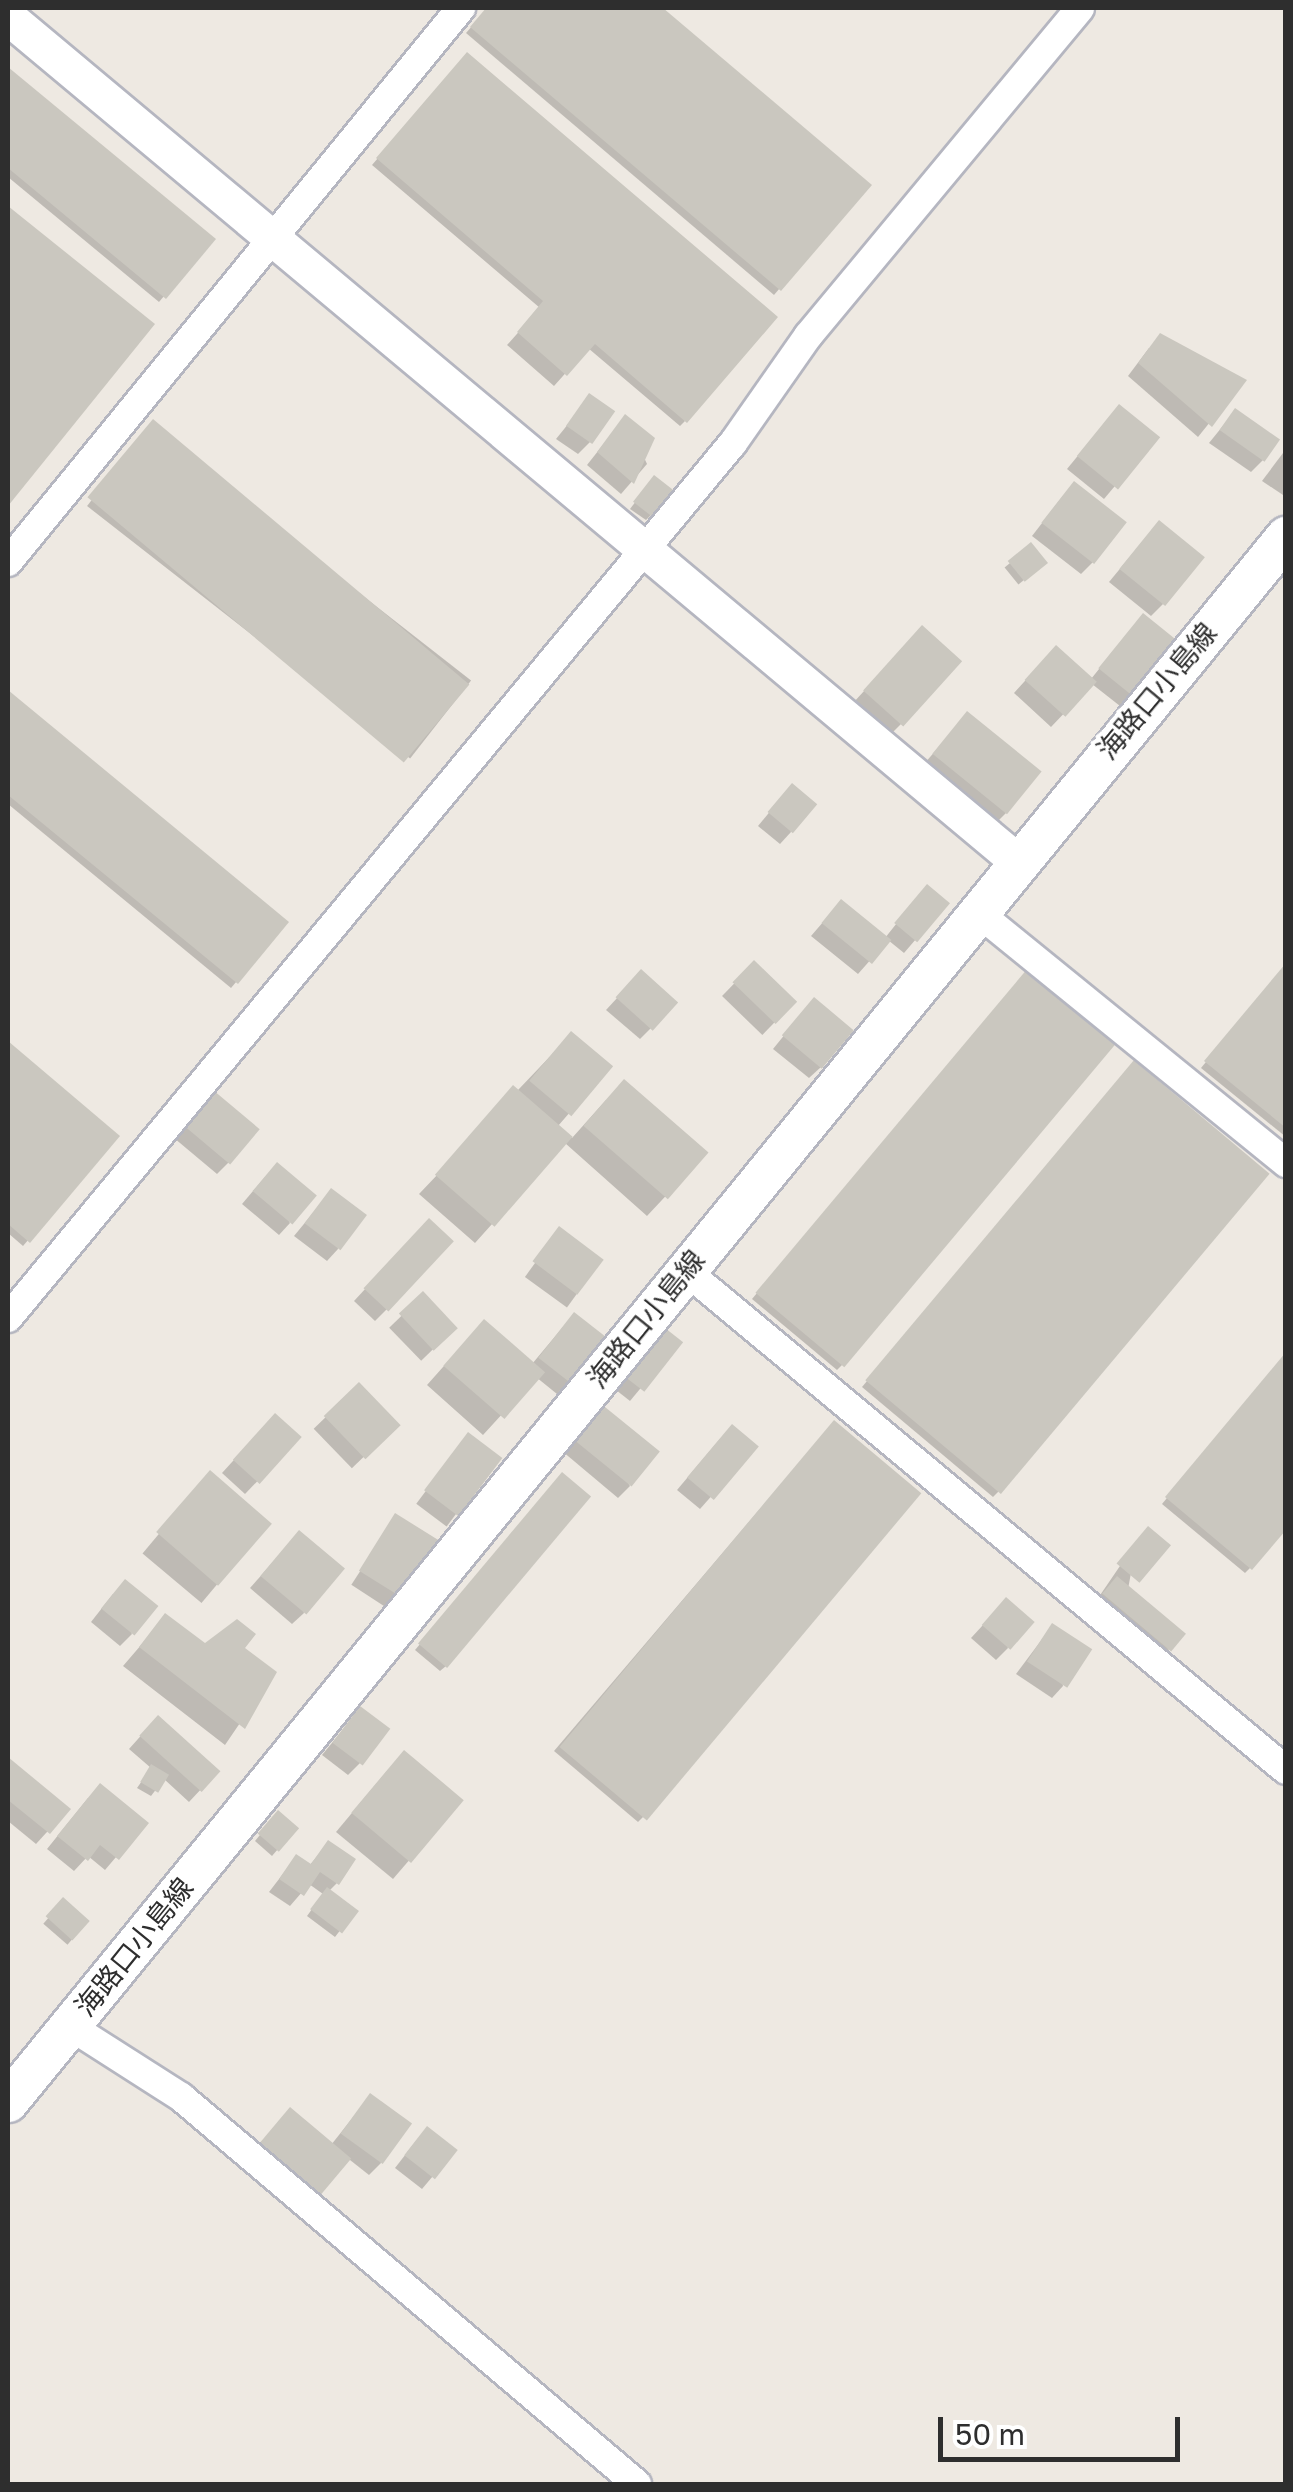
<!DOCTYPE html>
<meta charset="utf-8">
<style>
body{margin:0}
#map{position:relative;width:1293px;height:2492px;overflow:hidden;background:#eee9e2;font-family:"Golos Text","Noto Sans JP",sans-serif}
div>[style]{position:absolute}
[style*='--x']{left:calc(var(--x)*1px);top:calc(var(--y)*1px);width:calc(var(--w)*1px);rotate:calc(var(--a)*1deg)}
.shadow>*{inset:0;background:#0003;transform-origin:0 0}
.building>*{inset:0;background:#cac7bf;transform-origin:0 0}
.roads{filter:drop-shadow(2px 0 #b5b6c0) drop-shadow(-2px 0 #b5b6c0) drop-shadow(0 2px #b5b6c0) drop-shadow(0 -2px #b5b6c0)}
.minor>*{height:28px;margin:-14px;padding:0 14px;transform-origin:14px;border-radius:14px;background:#fff}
.tertiary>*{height:35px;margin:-17.5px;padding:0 17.5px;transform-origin:17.5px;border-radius:17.5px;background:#fff}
.secondary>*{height:40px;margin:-20px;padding:0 20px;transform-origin:20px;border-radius:20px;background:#fff}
span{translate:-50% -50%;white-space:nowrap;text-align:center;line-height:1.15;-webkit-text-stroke:8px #fff;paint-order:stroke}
.street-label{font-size:28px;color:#2e2e2e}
.frame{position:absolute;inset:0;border:10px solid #2e2e2e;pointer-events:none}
.scale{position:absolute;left:938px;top:2417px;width:242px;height:45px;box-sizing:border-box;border:5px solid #2e2e2e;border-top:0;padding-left:12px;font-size:30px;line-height:35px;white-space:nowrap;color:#2e2e2e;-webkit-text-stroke:8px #fff;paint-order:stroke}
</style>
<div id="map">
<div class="shadow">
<i style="clip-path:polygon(488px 8px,659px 8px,868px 185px,774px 295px,466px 33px)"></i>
<i style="clip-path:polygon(462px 60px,685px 421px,680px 426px,588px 348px,554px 386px,507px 345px,540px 308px,372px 165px)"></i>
<i style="clip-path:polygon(8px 70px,212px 239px,159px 302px,8px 177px)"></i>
<i style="clip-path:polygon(8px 209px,152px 324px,8px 501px)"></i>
<i style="clip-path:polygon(1149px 348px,1243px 381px,1198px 437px,1128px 376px)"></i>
<i style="clip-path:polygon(590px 397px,590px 442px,578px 454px,556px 439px)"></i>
<i style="clip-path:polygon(1235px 411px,1263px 460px,1251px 472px,1209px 443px)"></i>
<i style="clip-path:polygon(625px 417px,647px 464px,621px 494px,587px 465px)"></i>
<i style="clip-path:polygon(1108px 419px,1156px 437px,1104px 499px,1067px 469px)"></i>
<i style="left:148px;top:428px;width:410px;height:99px;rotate:38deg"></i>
<i style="clip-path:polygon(1286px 449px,1286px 497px,1262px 481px)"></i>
<i style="clip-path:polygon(649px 484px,651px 515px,646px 520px,630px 509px)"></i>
<i style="clip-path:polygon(1063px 496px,1093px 562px,1081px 574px,1032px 536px)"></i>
<i style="clip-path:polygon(1148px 535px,1163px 604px,1151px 616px,1109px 582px)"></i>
<i style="left:1031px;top:546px;width:22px;height:34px;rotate:51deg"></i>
<i style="clip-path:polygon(1132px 628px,1132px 695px,1120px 706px,1092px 684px,1051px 727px,1014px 693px,1044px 660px,1091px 679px)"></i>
<i style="clip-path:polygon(911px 640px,901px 724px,889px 736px,853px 703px)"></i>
<i style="clip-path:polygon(8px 694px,286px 923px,231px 988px,8px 804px)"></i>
<i style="clip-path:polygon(967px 715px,1006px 813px,988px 831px,916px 773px)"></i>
<i style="clip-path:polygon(781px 798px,791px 832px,780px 844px,758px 826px)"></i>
<i style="clip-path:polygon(916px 899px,947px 903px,904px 953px,888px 940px,858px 974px,811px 936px,830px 914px,885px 938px)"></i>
<i style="left:754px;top:963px;width:56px;height:46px;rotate:44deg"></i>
<i style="clip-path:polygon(1286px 965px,1286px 1137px,1201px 1068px)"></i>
<i style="clip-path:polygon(1023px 976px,842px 1365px,837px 1370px,752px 1299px)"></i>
<i style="clip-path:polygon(630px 984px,651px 1028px,640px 1039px,606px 1010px)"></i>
<i style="clip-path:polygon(803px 1012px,821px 1067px,809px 1078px,773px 1049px)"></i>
<i style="clip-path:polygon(8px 1044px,117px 1136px,23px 1246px,8px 1233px)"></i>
<i style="clip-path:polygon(560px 1046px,610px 1066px,558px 1126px,572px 1138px,606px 1100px,705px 1154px,647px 1216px,565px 1143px,475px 1243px,419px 1194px)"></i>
<i style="clip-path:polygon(1129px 1069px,998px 1492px,993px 1497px,862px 1387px)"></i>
<i style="clip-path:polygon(213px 1093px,229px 1162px,217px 1174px,174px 1138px)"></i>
<i style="clip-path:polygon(265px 1177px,290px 1223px,279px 1235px,242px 1204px)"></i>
<i style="clip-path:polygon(331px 1191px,338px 1249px,327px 1261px,294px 1236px)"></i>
<i style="left:559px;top:1230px;width:52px;height:58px;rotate:36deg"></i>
<i style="clip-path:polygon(417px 1233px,387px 1309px,375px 1321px,354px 1301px)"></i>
<i style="left:423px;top:1295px;width:46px;height:47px;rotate:46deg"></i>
<i style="clip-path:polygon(563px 1327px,604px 1340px,557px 1394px,536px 1377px,483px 1435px,427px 1385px,467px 1340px,532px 1364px)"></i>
<i style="clip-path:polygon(679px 1342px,630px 1401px,616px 1390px,654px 1343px)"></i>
<i style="clip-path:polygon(1286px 1354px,1250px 1568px,1245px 1573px,1162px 1504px)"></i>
<i style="left:359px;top:1385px;width:55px;height:63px;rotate:46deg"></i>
<i style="clip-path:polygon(588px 1418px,630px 1486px,618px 1498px,562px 1451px)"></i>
<i style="clip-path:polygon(263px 1428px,299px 1438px,245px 1494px,222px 1473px)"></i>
<i style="clip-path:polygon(829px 1428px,643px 1817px,638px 1822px,554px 1751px)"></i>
<i style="left:468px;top:1435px;width:38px;height:86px;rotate:37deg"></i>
<i style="clip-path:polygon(720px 1439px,755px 1447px,700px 1509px,677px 1490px)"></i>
<i style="left:210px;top:1473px;width:77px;height:105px;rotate:40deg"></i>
<i style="clip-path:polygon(557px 1481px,446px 1666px,440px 1671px,415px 1650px)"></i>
<i style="left:396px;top:1516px;width:48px;height:82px;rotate:33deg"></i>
<i style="clip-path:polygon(1137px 1541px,1128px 1589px,1169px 1650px,1157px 1662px,1092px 1607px)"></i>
<i style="clip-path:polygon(288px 1545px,304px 1613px,292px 1624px,250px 1588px)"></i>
<i style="clip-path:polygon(113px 1594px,132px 1634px,120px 1646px,91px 1622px)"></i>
<i style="clip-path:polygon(995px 1612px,1008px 1648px,996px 1660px,971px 1638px)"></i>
<i style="clip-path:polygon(166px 1616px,205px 1647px,242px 1648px,274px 1673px,225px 1745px,123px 1666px)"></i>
<i style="clip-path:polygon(1052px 1626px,1063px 1686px,1052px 1698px,1016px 1674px)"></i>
<i style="clip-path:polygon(360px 1709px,360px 1763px,348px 1775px,322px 1755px)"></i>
<i style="clip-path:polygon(146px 1730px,218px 1771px,189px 1802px,164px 1779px,151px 1796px,137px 1788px,151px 1768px,129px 1749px)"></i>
<i style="clip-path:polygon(8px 1760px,68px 1809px,36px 1844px,8px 1821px)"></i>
<i style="clip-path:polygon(387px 1771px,461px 1800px,393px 1879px,336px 1832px)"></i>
<i style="clip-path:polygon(88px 1798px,145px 1823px,105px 1870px,88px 1856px,74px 1871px,47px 1849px)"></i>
<i style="clip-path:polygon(273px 1819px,296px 1828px,272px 1856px,255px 1841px)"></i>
<i style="clip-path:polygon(328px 1843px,337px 1883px,329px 1891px,355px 1911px,335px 1937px,307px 1916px,323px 1894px,309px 1884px,290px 1906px,269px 1892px,296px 1857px,309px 1866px)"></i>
<i style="left:63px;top:1901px;width:32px;height:30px;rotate:41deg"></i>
<i style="clip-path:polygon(370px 2096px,381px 2163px,369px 2175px,331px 2145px)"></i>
<i style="clip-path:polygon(416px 2141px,455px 2150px,422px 2189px,395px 2168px)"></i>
</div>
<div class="building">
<i style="clip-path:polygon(486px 8px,663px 8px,872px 185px,781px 291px,470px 27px)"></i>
<i style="clip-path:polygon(467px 52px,778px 317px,687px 423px,595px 344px,567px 376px,517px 332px,543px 301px,376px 158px)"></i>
<i style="clip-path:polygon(8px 67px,216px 239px,166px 299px,8px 168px)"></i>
<i style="clip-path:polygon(8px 206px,155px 324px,8px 506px)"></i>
<i style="clip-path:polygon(1160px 333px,1247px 380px,1212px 427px,1138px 363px)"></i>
<i style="left:589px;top:393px;width:32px;height:40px;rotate:35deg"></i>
<i style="left:1119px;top:404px;width:53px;height:67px;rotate:39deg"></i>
<i style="left:1235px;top:408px;width:55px;height:27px;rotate:35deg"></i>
<i style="clip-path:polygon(625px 414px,655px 438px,634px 484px,597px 452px)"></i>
<i style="left:153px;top:419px;width:413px;height:102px;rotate:40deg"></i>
<i style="left:654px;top:475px;width:24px;height:34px;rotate:38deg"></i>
<i style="left:1074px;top:481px;width:67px;height:53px;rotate:38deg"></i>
<i style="left:1159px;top:520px;width:59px;height:63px;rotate:39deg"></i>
<i style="left:1031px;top:542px;width:27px;height:30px;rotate:51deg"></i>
<i style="left:1143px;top:613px;width:45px;height:71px;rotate:39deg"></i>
<i style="left:922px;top:625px;width:54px;height:88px;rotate:42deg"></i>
<i style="left:1056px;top:645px;width:55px;height:47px;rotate:42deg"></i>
<i style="clip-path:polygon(8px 690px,289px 922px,238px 984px,8px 795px)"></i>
<i style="left:967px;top:711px;width:96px;height:55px;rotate:39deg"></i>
<i style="left:792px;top:783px;width:33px;height:38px;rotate:40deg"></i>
<i style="left:927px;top:884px;width:30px;height:51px;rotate:40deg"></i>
<i style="left:841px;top:899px;width:65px;height:31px;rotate:39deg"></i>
<i style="left:754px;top:960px;width:60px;height:31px;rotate:44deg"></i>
<i style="clip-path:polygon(1286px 963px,1286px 1128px,1204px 1061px)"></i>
<i style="left:1028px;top:968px;width:116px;height:424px;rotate:40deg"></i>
<i style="left:641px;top:969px;width:50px;height:38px;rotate:42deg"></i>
<i style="left:814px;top:997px;width:52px;height:50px;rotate:40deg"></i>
<i style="left:571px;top:1031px;width:55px;height:65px;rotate:40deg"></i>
<i style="clip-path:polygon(8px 1041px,120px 1136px,30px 1243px,8px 1224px)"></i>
<i style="left:1134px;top:1060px;width:177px;height:418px;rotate:40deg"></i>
<i style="left:624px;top:1079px;width:112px;height:62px;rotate:41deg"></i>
<i style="left:513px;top:1085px;width:79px;height:119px;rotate:41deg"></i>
<i style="left:213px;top:1090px;width:61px;height:46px;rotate:40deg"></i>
<i style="left:277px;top:1162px;width:52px;height:38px;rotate:40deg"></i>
<i style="left:331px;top:1188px;width:45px;height:44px;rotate:37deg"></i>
<i style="left:429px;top:1218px;width:34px;height:96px;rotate:43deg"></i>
<i style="left:559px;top:1226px;width:56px;height:44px;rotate:37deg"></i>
<i style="left:423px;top:1291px;width:51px;height:33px;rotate:47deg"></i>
<i style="left:574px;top:1312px;width:43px;height:58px;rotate:38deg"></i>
<i style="left:484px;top:1319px;width:81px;height:62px;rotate:41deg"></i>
<i style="left:665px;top:1328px;width:23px;height:63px;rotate:38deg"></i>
<i style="clip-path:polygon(1286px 1352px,1286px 1530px,1252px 1570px,1165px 1497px)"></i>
<i style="left:359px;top:1382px;width:60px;height:49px;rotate:46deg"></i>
<i style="left:600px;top:1403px;width:77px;height:45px;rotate:39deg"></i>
<i style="left:275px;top:1413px;width:36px;height:63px;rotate:42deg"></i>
<i style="left:834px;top:1420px;width:114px;height:427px;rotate:40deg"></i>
<i style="left:732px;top:1424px;width:35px;height:70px;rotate:40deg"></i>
<i style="left:468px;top:1432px;width:43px;height:73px;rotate:37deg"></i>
<i style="left:210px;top:1470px;width:82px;height:82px;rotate:41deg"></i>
<i style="left:562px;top:1472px;width:38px;height:224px;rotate:40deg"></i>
<i style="left:395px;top:1513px;width:52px;height:68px;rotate:32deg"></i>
<i style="left:1148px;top:1526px;width:30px;height:49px;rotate:40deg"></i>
<i style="left:299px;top:1530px;width:60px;height:60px;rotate:40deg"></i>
<i style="left:1117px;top:1576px;width:90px;height:23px;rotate:40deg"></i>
<i style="left:125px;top:1579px;width:43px;height:38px;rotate:39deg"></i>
<i style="left:1006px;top:1597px;width:38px;height:37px;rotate:41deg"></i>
<i style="clip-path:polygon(165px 1613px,205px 1643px,237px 1619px,256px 1634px,245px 1648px,277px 1672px,245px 1729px,139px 1647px)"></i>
<i style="left:1052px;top:1623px;width:48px;height:46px;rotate:33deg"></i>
<i style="left:360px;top:1706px;width:38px;height:46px;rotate:37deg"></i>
<i style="left:158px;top:1715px;width:84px;height:28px;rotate:42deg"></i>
<i style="left:404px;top:1750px;width:78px;height:82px;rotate:40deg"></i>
<i style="clip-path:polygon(8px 1757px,71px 1809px,50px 1834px,8px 1800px)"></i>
<i style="left:151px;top:1764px;width:21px;height:21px;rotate:31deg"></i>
<i style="clip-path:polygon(100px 1783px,149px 1823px,119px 1860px,100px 1845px,88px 1861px,57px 1836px)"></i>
<i style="left:278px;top:1810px;width:28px;height:31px;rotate:41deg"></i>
<i style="clip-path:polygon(328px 1840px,356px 1859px,339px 1885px,320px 1872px,304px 1896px,279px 1879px,296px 1854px,311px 1864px)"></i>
<i style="left:327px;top:1887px;width:40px;height:28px;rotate:37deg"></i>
<i style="left:63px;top:1897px;width:36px;height:26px;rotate:42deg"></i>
<i style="left:370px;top:2093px;width:52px;height:50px;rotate:36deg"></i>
<i style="left:290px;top:2107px;width:80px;height:54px;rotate:40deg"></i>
<i style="left:427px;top:2126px;width:39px;height:37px;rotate:38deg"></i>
</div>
<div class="roads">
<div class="minor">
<i style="--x:8;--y:562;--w:716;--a:-50.73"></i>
<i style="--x:976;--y:911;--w:400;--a:39.1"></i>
<i style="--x:686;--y:1271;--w:780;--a:39.75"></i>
<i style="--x:8;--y:1318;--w:1136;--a:-50.36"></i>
<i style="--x:733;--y:443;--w:131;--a:-55"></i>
<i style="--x:808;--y:336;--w:426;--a:-50.3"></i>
<i style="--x:70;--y:2026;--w:132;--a:32.6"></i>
<i style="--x:181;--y:2097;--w:598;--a:40.32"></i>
</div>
<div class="tertiary">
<i style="--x:8;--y:17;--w:1314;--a:39.91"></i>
</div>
<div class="secondary">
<i style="--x:8;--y:2102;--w:2021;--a:-50.76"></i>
</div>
</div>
<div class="street-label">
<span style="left:1157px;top:691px;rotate:-50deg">海路口小島線</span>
<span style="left:646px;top:1319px;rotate:-51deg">海路口小島線</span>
<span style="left:134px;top:1947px;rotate:-51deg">海路口小島線</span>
</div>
<div class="frame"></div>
<div class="scale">50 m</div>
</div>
